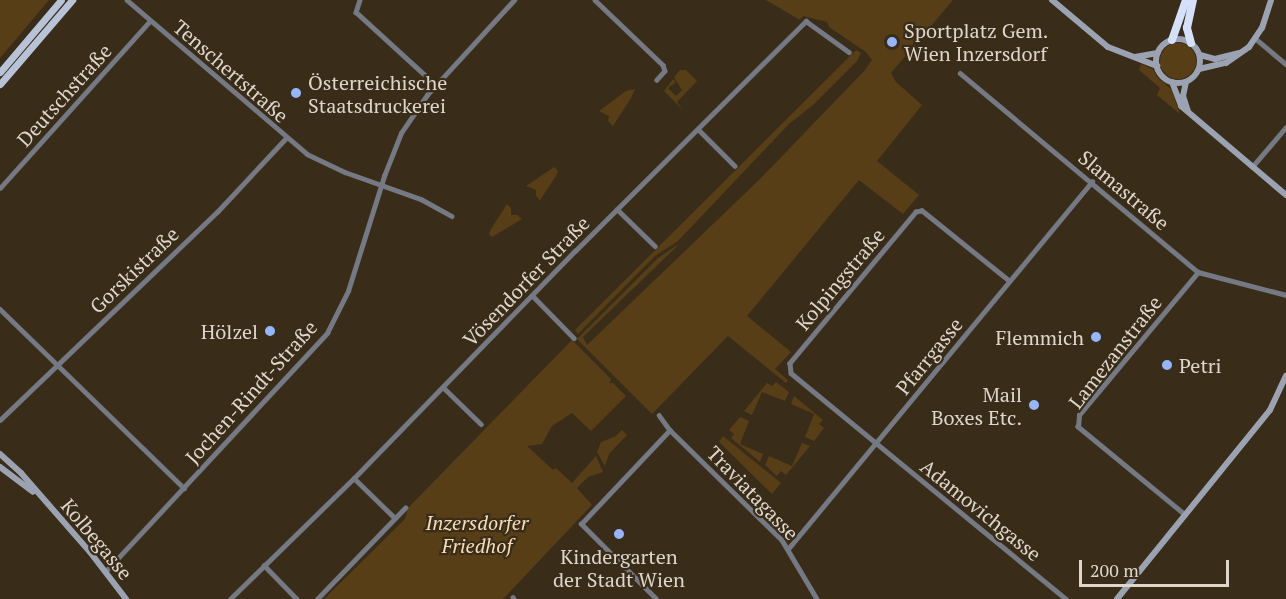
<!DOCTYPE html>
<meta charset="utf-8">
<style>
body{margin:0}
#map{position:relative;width:1286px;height:599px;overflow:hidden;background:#392c19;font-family:"PT Serif",serif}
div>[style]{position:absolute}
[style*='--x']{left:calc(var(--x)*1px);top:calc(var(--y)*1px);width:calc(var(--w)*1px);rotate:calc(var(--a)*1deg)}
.green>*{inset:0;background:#573e17}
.round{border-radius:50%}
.minor>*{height:4.5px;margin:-2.25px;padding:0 2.25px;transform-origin:2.25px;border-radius:2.25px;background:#747983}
.secondary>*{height:6px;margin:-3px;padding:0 3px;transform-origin:3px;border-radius:3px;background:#9ba3b3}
.secondary>.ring{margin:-3px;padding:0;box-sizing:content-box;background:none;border:6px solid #9ba3b3;border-radius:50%}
.primary>*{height:7px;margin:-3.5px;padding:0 3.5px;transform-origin:3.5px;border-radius:3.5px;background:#b9c3d8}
.motorway>*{height:8px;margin:-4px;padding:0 4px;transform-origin:4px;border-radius:4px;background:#d5e1fa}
.dots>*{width:16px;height:16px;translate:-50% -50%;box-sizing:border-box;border:3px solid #392c19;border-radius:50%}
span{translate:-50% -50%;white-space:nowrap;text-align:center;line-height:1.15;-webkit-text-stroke:4.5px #392c19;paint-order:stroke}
.poi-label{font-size:20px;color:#dfd6cb}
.left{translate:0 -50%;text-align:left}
.right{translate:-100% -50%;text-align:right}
.street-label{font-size:20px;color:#dfd6cb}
.park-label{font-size:20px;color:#f8ddb9;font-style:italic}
.scale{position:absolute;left:1079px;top:560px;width:150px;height:27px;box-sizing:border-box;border:3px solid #dfd6cb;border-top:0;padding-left:8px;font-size:18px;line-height:21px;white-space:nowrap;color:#dfd6cb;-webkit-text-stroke:4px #392c19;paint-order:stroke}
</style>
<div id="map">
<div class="green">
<i style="clip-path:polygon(0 0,49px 0,0 58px)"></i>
<i style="clip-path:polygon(766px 0,953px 0,891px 73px,896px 82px,922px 105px,877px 161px,919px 195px,903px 214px,859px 180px,747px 316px,791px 352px,775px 369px,788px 380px,786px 383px,728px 336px,652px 414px,577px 339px,658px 258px,679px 244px,698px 226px,583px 337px,587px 345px,760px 179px,865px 70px,872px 60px,866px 52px,829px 27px,827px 22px,803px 16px,800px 20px)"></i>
<i class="round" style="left:1160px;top:43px;width:36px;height:36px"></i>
<i style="clip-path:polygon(856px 50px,861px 53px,857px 61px,813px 105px,789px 124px,678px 241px,655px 256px,578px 334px,575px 330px)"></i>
<i style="clip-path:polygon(1141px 64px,1153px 69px,1157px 77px,1171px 89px,1180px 114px,1157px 95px,1160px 88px,1139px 70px)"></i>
<i style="clip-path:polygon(680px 70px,686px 70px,697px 81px,677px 102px,683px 110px,664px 91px,673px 79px,676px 82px,668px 88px,676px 96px,682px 90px,674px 77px)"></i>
<i style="clip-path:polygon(635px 89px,631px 98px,613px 126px,608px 121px,609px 116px,599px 111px,626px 91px)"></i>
<i style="clip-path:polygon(554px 167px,558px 171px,556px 176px,540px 200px,536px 196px,536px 190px,526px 186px)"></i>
<i style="clip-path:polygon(507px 204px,511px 208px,511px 215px,517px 215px,522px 219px,492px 237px,489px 234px,491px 229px)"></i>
<i style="clip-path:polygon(572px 340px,611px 379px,609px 383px,613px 383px,626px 396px,591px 431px,572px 413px,552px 426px,542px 444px,527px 446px,553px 470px,556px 468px,572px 483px,596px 456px,603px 472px,588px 477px,577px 488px,592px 505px,503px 599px,324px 599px,405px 519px,408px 508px)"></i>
<i style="clip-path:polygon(776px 382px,789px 392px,785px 401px,762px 392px,752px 415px,744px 411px,767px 383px,772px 386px)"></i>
<i style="clip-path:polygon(794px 396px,823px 420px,819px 424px,824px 428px,814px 441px,805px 437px,814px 414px,791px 404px)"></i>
<i style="clip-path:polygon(740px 417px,749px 421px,740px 444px,763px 454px,760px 462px,731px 438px,734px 434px,729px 430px)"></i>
<i style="clip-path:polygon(622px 430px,627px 435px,609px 454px,605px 466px,597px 452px,601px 442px,616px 436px)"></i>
<i style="clip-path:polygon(723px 436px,781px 483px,772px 494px,719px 442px)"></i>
<i style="clip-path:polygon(802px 443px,810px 446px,786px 475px,781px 471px,777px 476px,765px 465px,769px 456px,792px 466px)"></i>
</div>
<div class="minor">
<i style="--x:127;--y:0;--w:237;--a:40.5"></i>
<i style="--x:307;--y:154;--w:42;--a:25.3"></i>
<i style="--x:345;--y:172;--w:81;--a:19.6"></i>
<i style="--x:421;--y:199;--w:35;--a:29"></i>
<i style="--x:360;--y:0;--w:13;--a:108"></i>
<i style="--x:356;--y:12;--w:108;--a:42.4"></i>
<i style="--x:595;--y:0;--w:94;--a:43.7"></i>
<i style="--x:663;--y:65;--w:6;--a:72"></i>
<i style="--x:665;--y:71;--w:12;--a:132"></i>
<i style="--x:1256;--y:39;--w:39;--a:40"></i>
<i style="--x:960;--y:73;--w:310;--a:39.9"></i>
<i style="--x:1198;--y:272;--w:91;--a:14.6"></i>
<i style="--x:698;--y:129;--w:52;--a:45"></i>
<i style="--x:1252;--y:167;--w:52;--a:-49.6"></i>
<i style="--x:0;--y:188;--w:224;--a:-48.1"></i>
<i style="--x:617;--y:209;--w:53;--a:44.2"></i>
<i style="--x:1009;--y:281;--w:112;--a:-141.2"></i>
<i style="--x:922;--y:211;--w:6;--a:171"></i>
<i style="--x:916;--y:212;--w:197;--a:129.8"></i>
<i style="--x:790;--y:363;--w:10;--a:84"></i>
<i style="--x:791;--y:373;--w:356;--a:39.4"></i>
<i style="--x:532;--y:295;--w:60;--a:45.7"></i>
<i style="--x:0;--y:309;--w:257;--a:44.2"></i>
<i style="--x:443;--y:387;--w:53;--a:44.2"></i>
<i style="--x:659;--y:415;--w:19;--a:54"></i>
<i style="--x:670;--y:430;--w:157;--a:44.5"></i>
<i style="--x:782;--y:540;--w:69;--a:59.3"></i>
<i style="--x:0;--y:420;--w:301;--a:-43.8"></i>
<i style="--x:217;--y:212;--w:101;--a:-47"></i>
<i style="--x:354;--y:478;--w:57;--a:44.3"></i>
<i style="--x:1185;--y:515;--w:139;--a:-140.6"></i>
<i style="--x:1078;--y:427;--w:12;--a:-85"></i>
<i style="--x:1079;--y:415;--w:186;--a:-50.2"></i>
<i style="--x:788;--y:549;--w:477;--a:-50.4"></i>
<i style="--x:264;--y:565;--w:47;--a:45.9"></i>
<i style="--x:106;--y:571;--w:325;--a:-47.1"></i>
<i style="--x:327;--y:333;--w:47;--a:-63.4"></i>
<i style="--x:348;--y:291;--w:121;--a:-72.6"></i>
<i style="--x:384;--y:176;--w:46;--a:-68.4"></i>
<i style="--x:401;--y:133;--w:46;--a:-55.6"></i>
<i style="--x:427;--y:95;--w:129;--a:-47.5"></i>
<i style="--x:513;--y:597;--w:2;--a:63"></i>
<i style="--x:230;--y:599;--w:173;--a:-44.3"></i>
<i style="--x:354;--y:478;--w:317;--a:-45.8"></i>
<i style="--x:575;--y:251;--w:326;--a:-44.9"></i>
<i style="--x:806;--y:21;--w:53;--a:35.8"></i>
<i style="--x:317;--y:599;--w:127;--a:-46"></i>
<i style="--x:656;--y:599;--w:106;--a:-135"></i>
<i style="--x:581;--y:524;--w:129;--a:-46.6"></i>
</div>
<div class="secondary">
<i style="--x:1052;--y:0;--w:73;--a:40"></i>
<i style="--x:1108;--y:47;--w:53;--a:21.2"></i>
<i class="ring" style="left:1156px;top:39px;width:38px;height:38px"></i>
<i style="--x:1200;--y:55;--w:16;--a:15"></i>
<i style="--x:1215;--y:59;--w:25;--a:-14"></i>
<i style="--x:1135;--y:57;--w:23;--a:-10"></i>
<i style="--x:1199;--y:69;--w:28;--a:-13"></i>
<i style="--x:1226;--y:63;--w:28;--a:-35"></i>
<i style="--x:1249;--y:47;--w:23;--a:-56"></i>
<i style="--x:1262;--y:28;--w:29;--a:-72"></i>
<i style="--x:1172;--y:82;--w:26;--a:69"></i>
<i style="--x:1181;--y:106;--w:138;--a:40.3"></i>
<i style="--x:1186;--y:82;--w:14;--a:102"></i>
<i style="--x:1183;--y:96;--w:16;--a:72"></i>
<i style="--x:0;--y:454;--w:28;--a:42"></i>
<i style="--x:21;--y:473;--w:105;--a:48.9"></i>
<i style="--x:90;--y:552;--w:59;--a:52.5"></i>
<i style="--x:0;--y:467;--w:41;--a:37.1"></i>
<i style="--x:1117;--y:599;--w:243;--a:-51"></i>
<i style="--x:1270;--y:410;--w:38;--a:-65"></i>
</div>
<div class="primary">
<i style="--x:0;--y:72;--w:94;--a:-49.7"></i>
<i style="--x:0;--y:84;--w:111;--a:-49.4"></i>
</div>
<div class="motorway">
<i style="--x:1172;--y:40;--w:42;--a:-70.7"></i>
<i style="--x:1191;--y:43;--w:16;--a:-105"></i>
<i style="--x:1187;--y:28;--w:29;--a:-78"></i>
</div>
<div class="dots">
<i style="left:892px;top:42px;background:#95b6fd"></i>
<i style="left:296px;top:93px;background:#95b6fd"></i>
<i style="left:270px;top:331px;background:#95b6fd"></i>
<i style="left:1096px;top:337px;background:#95b6fd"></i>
<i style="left:1167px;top:365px;background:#95b6fd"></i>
<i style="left:1034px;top:405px;background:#95b6fd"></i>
<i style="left:619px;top:534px;background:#95b6fd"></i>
</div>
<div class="poi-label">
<span class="left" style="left:904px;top:42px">Sportplatz Gem.<br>Wien Inzersdorf</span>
<span class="left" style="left:308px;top:94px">Österreichische<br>Staatsdruckerei</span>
<span class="right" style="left:258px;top:331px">Hölzel</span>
<span class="right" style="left:1084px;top:337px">Flemmich</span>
<span class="left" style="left:1179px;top:365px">Petri</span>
<span class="right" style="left:1022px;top:406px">Mail<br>Boxes Etc.</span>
<span style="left:619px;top:568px">Kindergarten<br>der Stadt Wien</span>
</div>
<div class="street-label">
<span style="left:231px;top:71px;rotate:41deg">Tenschertstraße</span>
<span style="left:64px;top:95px;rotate:-48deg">Deutschstraße</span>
<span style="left:1124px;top:190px;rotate:40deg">Slamastraße</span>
<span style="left:134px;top:270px;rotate:-44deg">Gorskistraße</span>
<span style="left:840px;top:279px;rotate:-50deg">Kolpingstraße</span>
<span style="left:526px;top:281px;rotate:-46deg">Vösendorfer Straße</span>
<span style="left:1115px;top:352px;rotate:-52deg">Lamezanstraße</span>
<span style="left:929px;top:356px;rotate:-51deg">Pfarrgasse</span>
<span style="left:251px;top:392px;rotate:-48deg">Jochen-Rindt-Straße</span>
<span style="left:753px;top:493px;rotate:46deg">Traviatagasse</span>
<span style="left:981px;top:510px;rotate:39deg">Adamovichgasse</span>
<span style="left:97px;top:539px;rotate:50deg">Kolbegasse</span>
</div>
<div class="park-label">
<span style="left:477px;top:534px">Inzersdorfer<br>Friedhof</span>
</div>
<div class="scale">200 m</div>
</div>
